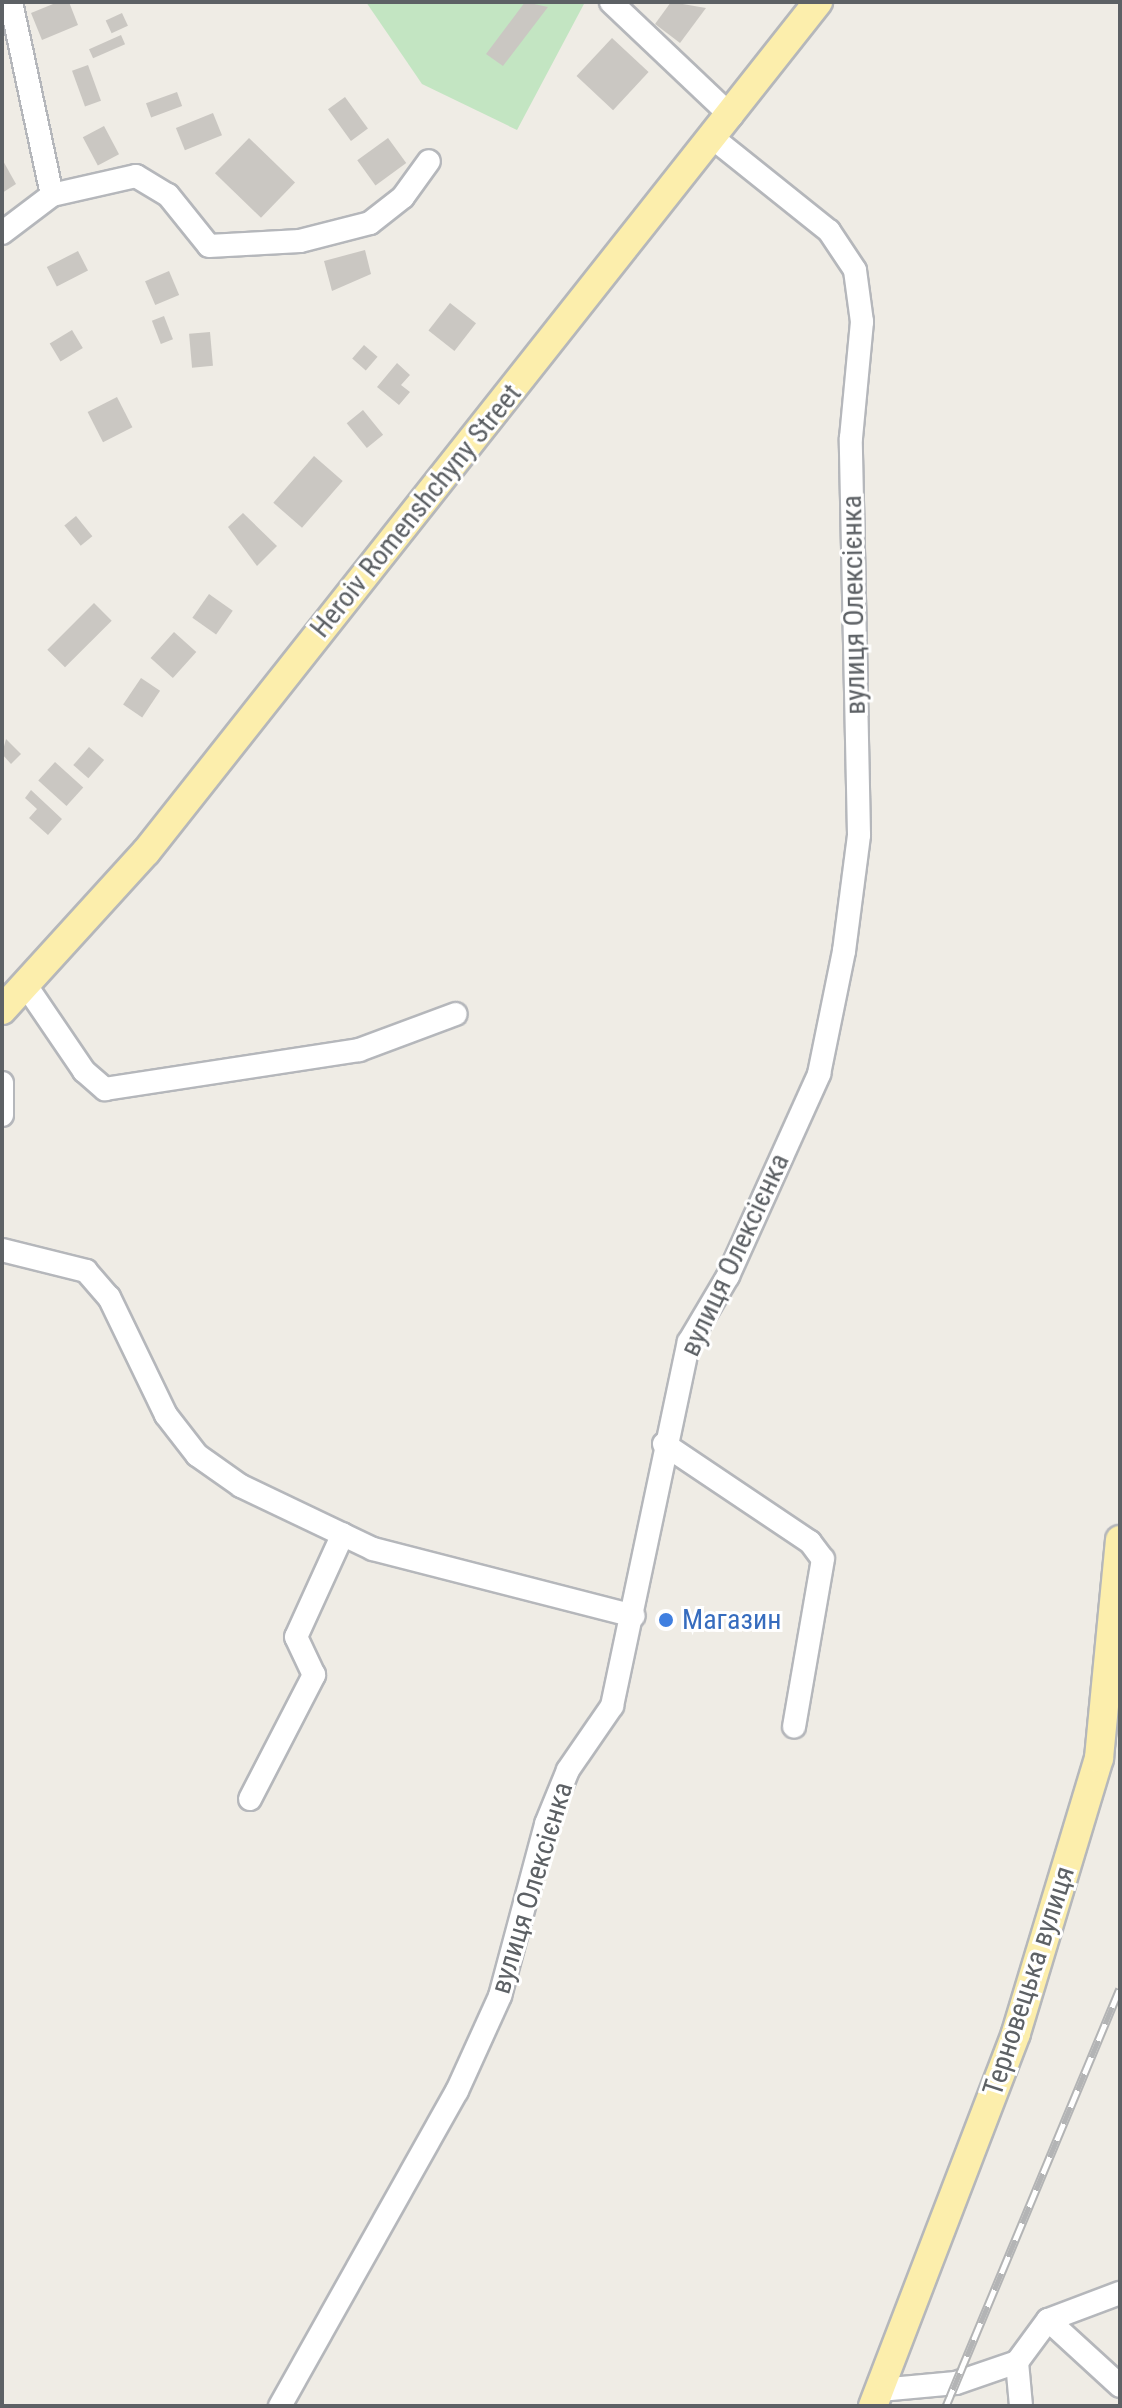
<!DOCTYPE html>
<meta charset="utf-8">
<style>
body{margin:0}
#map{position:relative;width:1122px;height:2408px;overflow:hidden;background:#efece5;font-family:"Roboto Condensed",sans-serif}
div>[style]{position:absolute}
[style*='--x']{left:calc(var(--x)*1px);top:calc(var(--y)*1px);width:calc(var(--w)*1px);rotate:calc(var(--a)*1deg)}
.green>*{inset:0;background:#c3e5c2}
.building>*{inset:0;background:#cac7c2;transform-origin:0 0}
.roads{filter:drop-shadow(2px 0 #b5b7bb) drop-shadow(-2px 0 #b5b7bb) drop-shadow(0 2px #b5b7bb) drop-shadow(0 -2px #b5b7bb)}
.minor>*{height:22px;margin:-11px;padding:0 11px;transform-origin:11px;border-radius:11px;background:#fff}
.major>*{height:28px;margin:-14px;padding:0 14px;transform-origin:14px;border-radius:14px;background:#fceeac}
.rail>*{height:9px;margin-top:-4.5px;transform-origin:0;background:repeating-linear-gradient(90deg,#fff 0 18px,#b3b4b5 0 36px);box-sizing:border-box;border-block:2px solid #b3b4b5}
.dots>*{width:22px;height:22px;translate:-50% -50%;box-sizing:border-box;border:4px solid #fff;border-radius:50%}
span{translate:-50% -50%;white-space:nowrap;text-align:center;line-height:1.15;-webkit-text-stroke:6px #fff;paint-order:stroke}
.street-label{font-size:28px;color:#5d6165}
.shop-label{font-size:28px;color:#366cbe}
.left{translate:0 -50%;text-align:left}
.frame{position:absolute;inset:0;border:4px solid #5d6165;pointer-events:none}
</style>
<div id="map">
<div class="green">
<i style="clip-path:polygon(366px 2px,585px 2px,517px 130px,422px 84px)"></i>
</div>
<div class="building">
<i style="clip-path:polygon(58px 2px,69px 2px,78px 25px,42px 40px,31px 13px)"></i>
<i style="clip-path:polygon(525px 2px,548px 7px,503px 66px,486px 54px)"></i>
<i style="clip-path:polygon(671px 2px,706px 8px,680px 43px,655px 24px)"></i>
<i style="left:122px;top:13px;width:14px;height:18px;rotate:65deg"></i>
<i style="left:121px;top:35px;width:10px;height:35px;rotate:66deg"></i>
<i style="left:612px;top:38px;width:50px;height:52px;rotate:43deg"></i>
<i style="left:88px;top:65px;width:38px;height:17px;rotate:70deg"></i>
<i style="left:177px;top:92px;width:15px;height:33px;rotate:70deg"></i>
<i style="left:345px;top:97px;width:39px;height:21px;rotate:54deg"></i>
<i style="left:213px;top:113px;width:24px;height:40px;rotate:68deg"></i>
<i style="left:104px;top:126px;width:32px;height:24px;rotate:62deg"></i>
<i style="left:249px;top:138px;width:64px;height:49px;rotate:44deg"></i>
<i style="left:388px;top:138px;width:31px;height:38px;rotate:54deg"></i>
<i style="clip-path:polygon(2px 159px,16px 184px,2px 193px)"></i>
<i style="clip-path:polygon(365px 250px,371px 274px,332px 291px,324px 261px)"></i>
<i style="left:78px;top:251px;width:22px;height:35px;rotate:63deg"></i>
<i style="left:169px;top:271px;width:26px;height:26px;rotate:67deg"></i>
<i style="left:450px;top:303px;width:33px;height:35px;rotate:38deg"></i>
<i style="left:164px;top:316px;width:25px;height:13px;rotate:69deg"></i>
<i style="left:72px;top:330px;width:21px;height:26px;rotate:59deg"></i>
<i style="left:210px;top:332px;width:34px;height:21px;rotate:85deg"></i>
<i style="left:364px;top:345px;width:18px;height:18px;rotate:41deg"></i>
<i style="clip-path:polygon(397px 363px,410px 375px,401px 385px,410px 392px,399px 405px,377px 387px)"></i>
<i style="left:117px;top:397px;width:34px;height:33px;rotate:63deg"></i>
<i style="left:363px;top:410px;width:32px;height:21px;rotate:51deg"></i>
<i style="left:314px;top:456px;width:38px;height:62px;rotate:41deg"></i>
<i style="clip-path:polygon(243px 513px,277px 546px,257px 566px,228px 527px)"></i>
<i style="left:76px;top:516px;width:26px;height:15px;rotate:51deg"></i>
<i style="left:209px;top:594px;width:29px;height:29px;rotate:35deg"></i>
<i style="left:94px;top:603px;width:25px;height:66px;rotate:45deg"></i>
<i style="left:174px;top:632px;width:30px;height:35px;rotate:42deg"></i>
<i style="left:141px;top:678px;width:23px;height:32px;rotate:34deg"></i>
<i style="clip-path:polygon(6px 739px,21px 754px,11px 764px,2px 754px)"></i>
<i style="left:89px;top:747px;width:20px;height:24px;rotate:41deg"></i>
<i style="left:55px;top:762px;width:38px;height:25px;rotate:42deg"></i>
<i style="clip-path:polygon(31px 790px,62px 819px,48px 835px,29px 818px,37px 809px,25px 798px)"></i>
</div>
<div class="roads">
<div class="minor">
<i style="--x:611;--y:2;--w:166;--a:43.5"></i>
<i style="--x:52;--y:195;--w:86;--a:-12.7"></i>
<i style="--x:136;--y:176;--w:37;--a:31"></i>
<i style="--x:168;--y:195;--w:65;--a:51.2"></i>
<i style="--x:209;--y:246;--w:91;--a:-3.1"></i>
<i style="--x:300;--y:241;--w:72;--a:-14.4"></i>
<i style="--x:370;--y:223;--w:42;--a:-38.2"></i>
<i style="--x:403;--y:197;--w:44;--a:-54.2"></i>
<i style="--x:2;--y:233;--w:63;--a:-37.2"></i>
<i style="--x:52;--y:195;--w:197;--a:-102"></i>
<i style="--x:27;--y:987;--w:102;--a:55.8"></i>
<i style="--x:84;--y:1071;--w:28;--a:41"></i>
<i style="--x:105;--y:1089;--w:257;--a:-8.7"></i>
<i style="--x:359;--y:1050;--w:103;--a:-20.4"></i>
<i style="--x:2;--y:1083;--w:32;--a:90"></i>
<i style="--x:2;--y:1250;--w:87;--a:14"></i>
<i style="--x:86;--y:1271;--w:35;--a:49"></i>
<i style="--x:109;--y:1297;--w:131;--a:64.2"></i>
<i style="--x:166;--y:1415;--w:51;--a:52.2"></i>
<i style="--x:197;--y:1455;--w:54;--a:35.2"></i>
<i style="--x:241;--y:1486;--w:146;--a:25.5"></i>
<i style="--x:373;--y:1549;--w:269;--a:14.4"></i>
<i style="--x:664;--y:1444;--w:176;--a:33.9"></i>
<i style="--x:810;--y:1542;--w:21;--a:53"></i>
<i style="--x:823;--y:1559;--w:170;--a:99.8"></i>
<i style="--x:250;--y:1799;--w:140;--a:-62.7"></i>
<i style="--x:314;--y:1675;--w:42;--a:-115.3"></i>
<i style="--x:296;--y:1637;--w:113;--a:-65.5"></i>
<i style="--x:1048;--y:2320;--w:98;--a:42.5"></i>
<i style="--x:1017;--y:2362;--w:44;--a:84.8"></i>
<i style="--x:880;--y:2390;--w:76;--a:-5.3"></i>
<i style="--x:956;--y:2383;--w:65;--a:-19"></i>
<i style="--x:1017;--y:2362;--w:52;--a:-53.6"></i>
<i style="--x:1048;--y:2320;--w:77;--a:-20.6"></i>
<i style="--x:280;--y:2406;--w:361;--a:-60.7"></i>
<i style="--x:457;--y:2091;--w:104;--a:-65.6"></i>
<i style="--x:500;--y:1996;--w:178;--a:-75"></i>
<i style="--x:546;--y:1824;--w:58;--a:-67.8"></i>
<i style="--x:568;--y:1770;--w:78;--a:-55.5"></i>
<i style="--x:612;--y:1706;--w:372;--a:-78.1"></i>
<i style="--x:689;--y:1342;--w:77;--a:-59.4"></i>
<i style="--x:728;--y:1276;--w:222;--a:-65.7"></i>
<i style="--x:819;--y:1074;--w:126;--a:-78.5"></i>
<i style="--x:844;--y:951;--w:117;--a:-82.6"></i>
<i style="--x:859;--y:835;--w:397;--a:-91.2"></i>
<i style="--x:851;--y:438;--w:117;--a:-84.6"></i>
<i style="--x:862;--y:322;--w:52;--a:-97.7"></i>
<i style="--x:855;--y:270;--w:47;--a:-123.7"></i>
<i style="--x:829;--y:231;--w:147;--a:-141.3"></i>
</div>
<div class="major">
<i style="--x:2;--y:1010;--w:214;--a:-47.7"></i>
<i style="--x:146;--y:852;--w:1084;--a:-51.67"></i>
<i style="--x:873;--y:2406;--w:399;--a:-69"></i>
<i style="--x:1016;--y:2033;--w:287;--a:-73.2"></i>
<i style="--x:1099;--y:1758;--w:219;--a:-84.5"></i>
</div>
</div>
<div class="rail">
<i style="--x:946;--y:2406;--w:452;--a:-67.4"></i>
</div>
<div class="dots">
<i style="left:666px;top:1620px;background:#3f7fe0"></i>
</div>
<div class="street-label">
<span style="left:416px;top:511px;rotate:-51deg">Heroiv Romenshchyny Street</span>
<span style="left:854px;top:605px;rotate:-91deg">вулиця Олексієнка</span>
<span style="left:735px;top:1255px;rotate:-65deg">вулиця Олексієнка</span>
<span style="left:532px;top:1888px;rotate:-73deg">вулиця Олексієнка</span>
<span style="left:1029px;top:1981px;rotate:-72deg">Терновецька вулиця</span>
</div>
<div class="shop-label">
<span class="left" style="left:682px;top:1620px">Магазин</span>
</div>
<div class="frame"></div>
</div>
